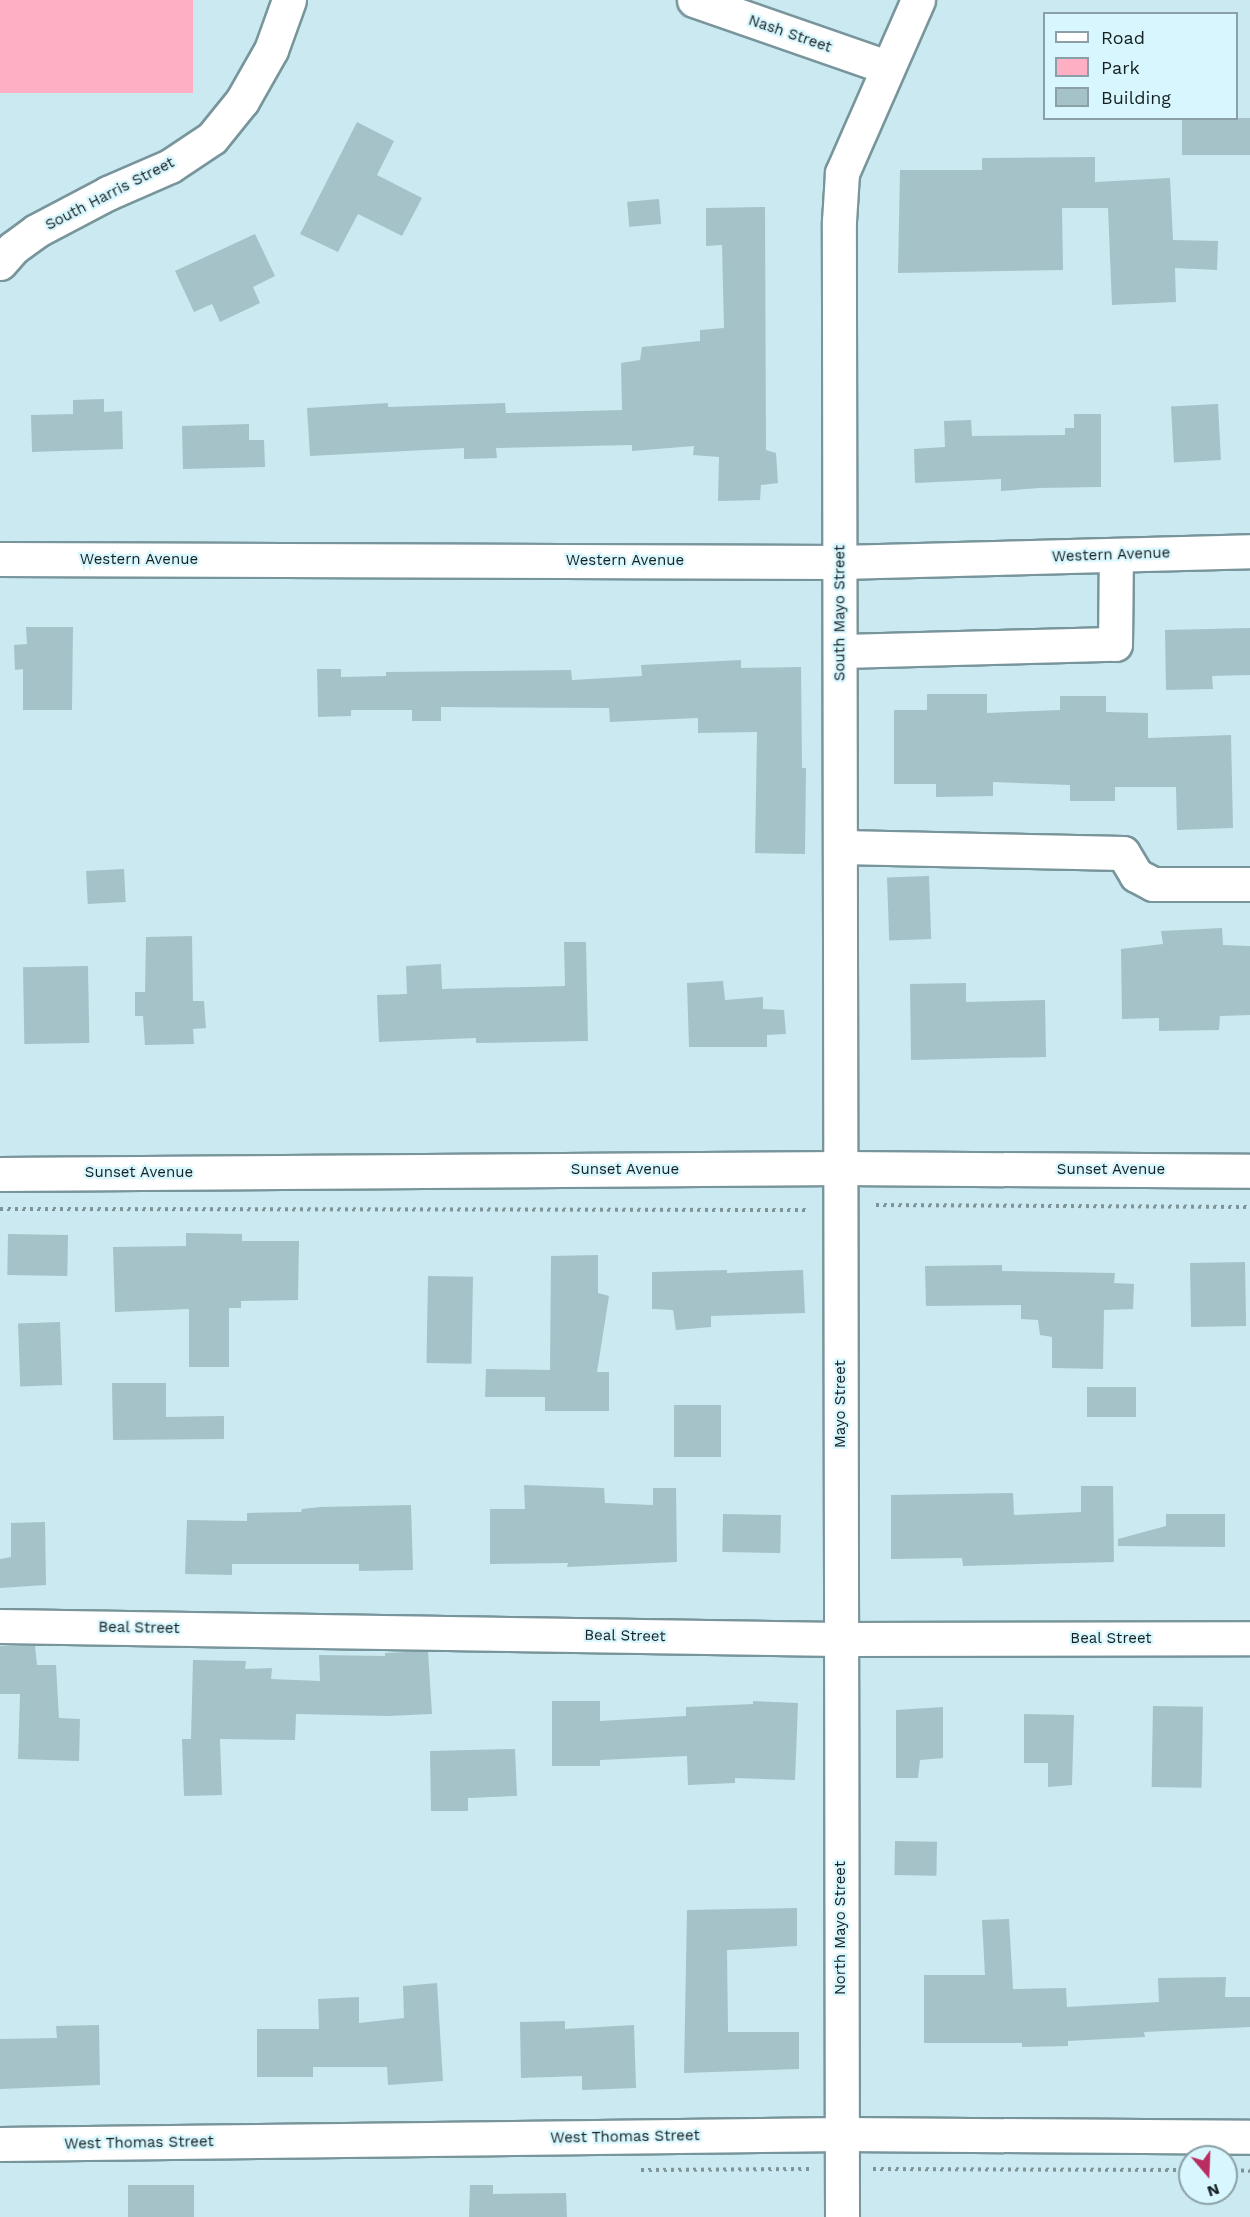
<!DOCTYPE html>
<style>
body{margin:0}
#map{position:relative;width:1250px;height:2217px;overflow:hidden;background:#cbe9f0;font-family:"Work Sans",sans-serif}
div>[style]{position:absolute}
[style*='--x']{left:calc(var(--x)*1px);top:calc(var(--y)*1px);width:calc(var(--w)*1px);rotate:calc(var(--a)*1deg)}
.green>*{inset:0;background:#feafc3;transform-origin:0 0}
.building>*{inset:0;background:#a5c2c9;transform-origin:0 0}
.path>*{height:4px;margin-top:-2px;transform-origin:0;background:repeating-linear-gradient(90deg,#7e9499 0 3px,transparent 0 7.5px)}
.roads{filter:drop-shadow(2px 0 #79959c) drop-shadow(-2px 0 #79959c) drop-shadow(0 2px #79959c) drop-shadow(0 -2px #79959c)}
.minor>*{height:33px;margin:-16.5px;padding:0 16.5px;transform-origin:16.5px;border-radius:16.5px;background:#fff}
.major>*{height:33px;margin:-16.5px;padding:0 16.5px;transform-origin:16.5px;border-radius:16.5px;background:#fff}
span{translate:-50% -50%;white-space:nowrap;text-align:center;line-height:1.15;-webkit-text-stroke:4.5px #d8f6fd;paint-order:stroke}
.street-label{font-size:15px;color:#152023}
.legend{position:absolute;left:1043px;top:12px;width:195px;height:108px;box-sizing:border-box;background:#d8f6fd;border:2px solid #8aa0a6;margin:0;padding:8px 10px;list-style:none;font-size:18px;color:#152023}
.legend li{display:flex;align-items:center;gap:12px;height:30px}
.legend b{width:30px;border:2px solid #8aa0a6}
.north{position:absolute;left:1178px;top:2145px;width:60px;height:60px;box-sizing:border-box;background:#d8f6fd;border:2px solid #8aa0a6;border-radius:50%;rotate:161deg;font-size:16px;font-weight:700;line-height:24px;text-align:center;color:#152023}
.north::after{content:'';display:block;margin:auto;width:21px;height:27px;background:#b92d61;clip-path:polygon(50% 0,100% 100%,50% 72%,0 100%)}
</style>
<div id="map">
<div class="green">
<i style="left:0;top:0;width:193px;height:93px"></i>
</div>
<div class="building">
<i style="left:1182px;top:118px;width:68px;height:37px"></i>
<i style="clip-path:polygon(357px 122px,394px 141px,377px 175px,422px 198px,402px 236px,358px 214px,338px 252px,300px 234px)"></i>
<i style="clip-path:polygon(1095px 157px,1095px 182px,1170px 178px,1173px 240px,1218px 241px,1217px 270px,1175px 268px,1176px 302px,1112px 305px,1108px 208px,1062px 208px,1063px 270px,898px 273px,900px 170px,982px 170px,982px 158px)"></i>
<i style="left:659px;top:199px;width:25px;height:32px;rotate:85deg"></i>
<i style="clip-path:polygon(765px 207px,766px 450px,776px 453px,778px 483px,761px 485px,760px 500px,718px 501px,719px 457px,693px 455px,694px 446px,632px 451px,632px 445px,496px 448px,497px 458px,464px 459px,464px 448px,310px 456px,307px 408px,388px 403px,388px 407px,505px 403px,506px 413px,622px 410px,621px 363px,640px 360px,642px 347px,700px 341px,700px 330px,724px 328px,722px 245px,706px 246px,706px 208px)"></i>
<i style="clip-path:polygon(255px 234px,275px 276px,253px 287px,260px 303px,220px 322px,212px 304px,194px 312px,175px 271px)"></i>
<i style="clip-path:polygon(104px 399px,104px 412px,122px 411px,123px 449px,32px 452px,31px 415px,73px 414px,73px 400px)"></i>
<i style="left:1218px;top:404px;width:56px;height:47px;rotate:87deg"></i>
<i style="clip-path:polygon(1074px 414px,1101px 414px,1101px 487px,1039px 488px,1001px 491px,1001px 479px,915px 483px,914px 449px,945px 447px,944px 421px,971px 420px,972px 436px,1065px 435px,1065px 428px,1074px 428px)"></i>
<i style="clip-path:polygon(249px 424px,249px 440px,264px 440px,265px 467px,183px 469px,182px 426px)"></i>
<i style="clip-path:polygon(26px 627px,73px 627px,72px 710px,23px 710px,23px 669px,15px 670px,14px 645px,27px 644px)"></i>
<i style="clip-path:polygon(1250px 628px,1250px 675px,1212px 676px,1213px 689px,1166px 690px,1165px 630px)"></i>
<i style="clip-path:polygon(741px 660px,741px 668px,801px 667px,802px 768px,806px 768px,805px 854px,755px 853px,757px 732px,698px 733px,698px 718px,610px 722px,609px 708px,441px 707px,441px 721px,412px 721px,412px 710px,351px 710px,351px 716px,318px 717px,317px 669px,341px 669px,341px 677px,386px 676px,386px 672px,571px 670px,572px 680px,642px 676px,641px 665px)"></i>
<i style="clip-path:polygon(927px 694px,987px 694px,987px 713px,1060px 710px,1060px 696px,1106px 696px,1106px 712px,1148px 713px,1148px 738px,1231px 735px,1233px 828px,1177px 830px,1176px 787px,1115px 787px,1115px 801px,1070px 801px,1070px 785px,993px 782px,993px 796px,936px 797px,936px 784px,894px 784px,894px 710px,927px 710px)"></i>
<i style="left:124px;top:869px;width:33px;height:38px;rotate:87deg"></i>
<i style="left:929px;top:876px;width:63px;height:42px;rotate:88deg"></i>
<i style="clip-path:polygon(1222px 928px,1223px 945px,1250px 946px,1250px 1015px,1220px 1016px,1219px 1030px,1159px 1031px,1159px 1018px,1122px 1019px,1121px 949px,1163px 944px,1161px 931px)"></i>
<i style="clip-path:polygon(192px 936px,193px 1001px,204px 1001px,206px 1028px,193px 1029px,194px 1044px,145px 1045px,143px 1016px,135px 1016px,135px 992px,145px 992px,146px 937px)"></i>
<i style="clip-path:polygon(564px 942px,586px 942px,588px 1041px,476px 1043px,476px 1038px,379px 1042px,377px 995px,407px 994px,406px 966px,441px 964px,442px 989px,565px 986px)"></i>
<i style="left:88px;top:966px;width:77px;height:65px;rotate:89deg"></i>
<i style="clip-path:polygon(723px 981px,725px 1000px,763px 997px,763px 1009px,784px 1010px,786px 1034px,767px 1035px,767px 1047px,689px 1047px,687px 983px)"></i>
<i style="clip-path:polygon(966px 983px,966px 1002px,1045px 1000px,1046px 1057px,911px 1060px,910px 984px)"></i>
<i style="clip-path:polygon(186px 1233px,242px 1234px,242px 1241px,299px 1241px,298px 1300px,241px 1301px,241px 1308px,229px 1308px,229px 1367px,189px 1367px,189px 1309px,115px 1312px,113px 1247px,186px 1246px)"></i>
<i style="left:8px;top:1234px;width:60px;height:41px;rotate:1deg"></i>
<i style="clip-path:polygon(598px 1255px,598px 1293px,609px 1296px,597px 1372px,609px 1372px,609px 1411px,545px 1411px,545px 1397px,485px 1397px,486px 1369px,550px 1370px,551px 1256px)"></i>
<i style="left:1245px;top:1262px;width:64px;height:55px;rotate:89deg"></i>
<i style="clip-path:polygon(1002px 1265px,1002px 1271px,1115px 1273px,1114px 1283px,1134px 1284px,1133px 1309px,1104px 1310px,1103px 1369px,1052px 1368px,1052px 1337px,1040px 1335px,1038px 1320px,1021px 1319px,1021px 1305px,926px 1306px,925px 1266px)"></i>
<i style="clip-path:polygon(727px 1270px,727px 1273px,803px 1270px,805px 1313px,711px 1316px,711px 1327px,676px 1330px,673px 1310px,652px 1309px,652px 1272px)"></i>
<i style="left:428px;top:1276px;width:45px;height:87px;rotate:1deg"></i>
<i style="left:60px;top:1322px;width:63px;height:42px;rotate:88deg"></i>
<i style="clip-path:polygon(112px 1383px,166px 1383px,166px 1417px,224px 1416px,224px 1439px,113px 1440px)"></i>
<i style="left:1087px;top:1387px;width:49px;height:30px"></i>
<i style="left:674px;top:1405px;width:47px;height:52px"></i>
<i style="clip-path:polygon(524px 1485px,604px 1488px,605px 1503px,653px 1505px,653px 1488px,676px 1488px,677px 1562px,567px 1567px,568px 1563px,490px 1564px,490px 1509px,525px 1509px)"></i>
<i style="clip-path:polygon(1081px 1486px,1113px 1486px,1114px 1562px,963px 1566px,962px 1558px,891px 1559px,891px 1495px,1013px 1493px,1014px 1515px,1081px 1512px)"></i>
<i style="clip-path:polygon(411px 1505px,413px 1570px,359px 1571px,359px 1564px,232px 1564px,232px 1575px,185px 1574px,187px 1520px,247px 1521px,247px 1513px,301px 1512px,302px 1509px,320px 1507px)"></i>
<i style="left:723px;top:1514px;width:58px;height:38px;rotate:1deg"></i>
<i style="clip-path:polygon(1166px 1514px,1225px 1514px,1225px 1547px,1118px 1546px,1118px 1539px,1166px 1526px)"></i>
<i style="clip-path:polygon(45px 1522px,46px 1585px,0 1588px,0 1559px,11px 1557px,11px 1523px)"></i>
<i style="clip-path:polygon(0 1646px,35px 1646px,37px 1665px,56px 1665px,59px 1718px,80px 1719px,79px 1761px,18px 1759px,20px 1694px,0 1694px)"></i>
<i style="clip-path:polygon(428px 1651px,432px 1714px,388px 1716px,296px 1714px,295px 1740px,220px 1739px,222px 1795px,184px 1796px,182px 1739px,191px 1739px,193px 1660px,246px 1661px,245px 1669px,272px 1668px,271px 1679px,320px 1681px,319px 1655px,385px 1656px,385px 1653px)"></i>
<i style="clip-path:polygon(552px 1701px,600px 1701px,600px 1721px,686px 1716px,686px 1707px,753px 1704px,753px 1701px,798px 1703px,795px 1780px,735px 1778px,735px 1783px,688px 1785px,687px 1756px,600px 1760px,600px 1766px,552px 1766px)"></i>
<i style="left:1153px;top:1706px;width:50px;height:81px;rotate:1deg"></i>
<i style="clip-path:polygon(943px 1707px,943px 1758px,920px 1760px,918px 1778px,896px 1778px,896px 1710px)"></i>
<i style="clip-path:polygon(1024px 1714px,1074px 1715px,1072px 1785px,1048px 1787px,1048px 1763px,1024px 1763px)"></i>
<i style="clip-path:polygon(515px 1749px,517px 1796px,468px 1798px,468px 1811px,431px 1811px,430px 1751px)"></i>
<i style="left:895px;top:1841px;width:42px;height:34px;rotate:1deg"></i>
<i style="clip-path:polygon(797px 1908px,797px 1946px,727px 1950px,728px 2032px,799px 2032px,799px 2069px,684px 2073px,687px 1910px)"></i>
<i style="clip-path:polygon(1009px 1919px,1013px 1989px,1066px 1988px,1067px 2007px,1159px 2002px,1158px 1978px,1226px 1977px,1225px 1997px,1250px 1997px,1250px 2027px,1144px 2032px,1145px 2037px,1068px 2041px,1068px 2046px,1022px 2047px,1022px 2043px,924px 2043px,924px 1975px,985px 1975px,982px 1920px)"></i>
<i style="clip-path:polygon(437px 1983px,443px 2081px,388px 2085px,387px 2067px,313px 2067px,313px 2077px,257px 2077px,257px 2029px,319px 2029px,318px 1999px,359px 1997px,359px 2023px,404px 2018px,403px 1986px)"></i>
<i style="clip-path:polygon(565px 2021px,565px 2029px,634px 2025px,636px 2088px,582px 2090px,582px 2076px,521px 2078px,520px 2022px)"></i>
<i style="clip-path:polygon(99px 2025px,100px 2085px,0 2089px,0 2039px,57px 2038px,56px 2026px)"></i>
<i style="left:194px;top:2185px;width:32px;height:66px;rotate:90deg"></i>
<i style="clip-path:polygon(470px 2185px,493px 2185px,493px 2194px,566px 2193px,567px 2217px,469px 2217px)"></i>
</div>
<div class="path">
<i style="--x:876;--y:1205;--w:374;--a:0.3"></i>
<i style="--x:0;--y:1209;--w:809;--a:0.07"></i>
<i style="--x:873;--y:2169;--w:317;--a:0.2"></i>
<i style="--x:641;--y:2170;--w:170;--a:-0.3"></i>
<i style="--x:1226;--y:2170;--w:24;--a:2"></i>
</div>
<div class="roads">
<div class="minor">
<i style="--x:694;--y:0;--w:203;--a:19.2"></i>
<i style="--x:0;--y:263;--w:20;--a:-49"></i>
<i style="--x:13;--y:248;--w:29;--a:-36"></i>
<i style="--x:36;--y:231;--w:81;--a:-27.8"></i>
<i style="--x:108;--y:193;--w:68;--a:-23.5"></i>
<i style="--x:170;--y:166;--w:50;--a:-33.7"></i>
<i style="--x:212;--y:138;--w:48;--a:-51"></i>
<i style="--x:242;--y:101;--w:59;--a:-60.4"></i>
<i style="--x:271;--y:50;--w:53;--a:-70.2"></i>
<i style="--x:0;--y:559;--w:840;--a:0.2"></i>
<i style="--x:840;--y:562;--w:410;--a:-1.5"></i>
<i style="--x:840;--y:651;--w:275;--a:-1.5"></i>
<i style="--x:1115;--y:644;--w:89;--a:-89.4"></i>
<i style="--x:841;--y:847;--w:282;--a:1.2"></i>
<i style="--x:1123;--y:853;--w:26;--a:59"></i>
<i style="--x:1136;--y:875;--w:19;--a:28"></i>
<i style="--x:1153;--y:884;--w:97;--a:0"></i>
<i style="--x:0;--y:1626;--w:839;--a:0.89"></i>
<i style="--x:839;--y:1639;--w:411;--a:-0.1"></i>
<i style="--x:842;--y:2217;--w:1996;--a:-90.09"></i>
<i style="--x:839;--y:221;--w:48;--a:-86.4"></i>
<i style="--x:842;--y:173;--w:189;--a:-66.3"></i>
</div>
<div class="major">
<i style="--x:0;--y:1174;--w:842;--a:-0.41"></i>
<i style="--x:842;--y:1168;--w:408;--a:0.4"></i>
<i style="--x:0;--y:2144;--w:843;--a:-0.68"></i>
<i style="--x:843;--y:2134;--w:407;--a:0.4"></i>
</div>
</div>
<div class="street-label">
<span style="left:790px;top:34px;rotate:19deg">Nash Street</span>
<span style="left:110px;top:194px;rotate:-27deg">South Harris Street</span>
<span style="left:1111px;top:555px;rotate:-2deg">Western Avenue</span>
<span style="left:139px;top:560px">Western Avenue</span>
<span style="left:625px;top:561px">Western Avenue</span>
<span style="left:840px;top:613px;rotate:-90deg">South Mayo Street</span>
<span style="left:625px;top:1170px">Sunset Avenue</span>
<span style="left:1111px;top:1170px">Sunset Avenue</span>
<span style="left:139px;top:1173px">Sunset Avenue</span>
<span style="left:841px;top:1404px;rotate:-90deg">Mayo Street</span>
<span style="left:139px;top:1628px;rotate:1deg">Beal Street</span>
<span style="left:625px;top:1636px;rotate:1deg">Beal Street</span>
<span style="left:1111px;top:1639px">Beal Street</span>
<span style="left:841px;top:1928px;rotate:-90deg">North Mayo Street</span>
<span style="left:625px;top:2137px;rotate:-1deg">West Thomas Street</span>
<span style="left:139px;top:2143px;rotate:-1deg">West Thomas Street</span>
</div>
<ul class="legend">
<li><b style="height:8px;background:#fff"></b>Road</li>
<li><b style="height:16px;background:#feafc3"></b>Park</li>
<li><b style="height:16px;background:#a5c2c9"></b>Building</li>
</ul>
<div class="north">N</div>
</div>
